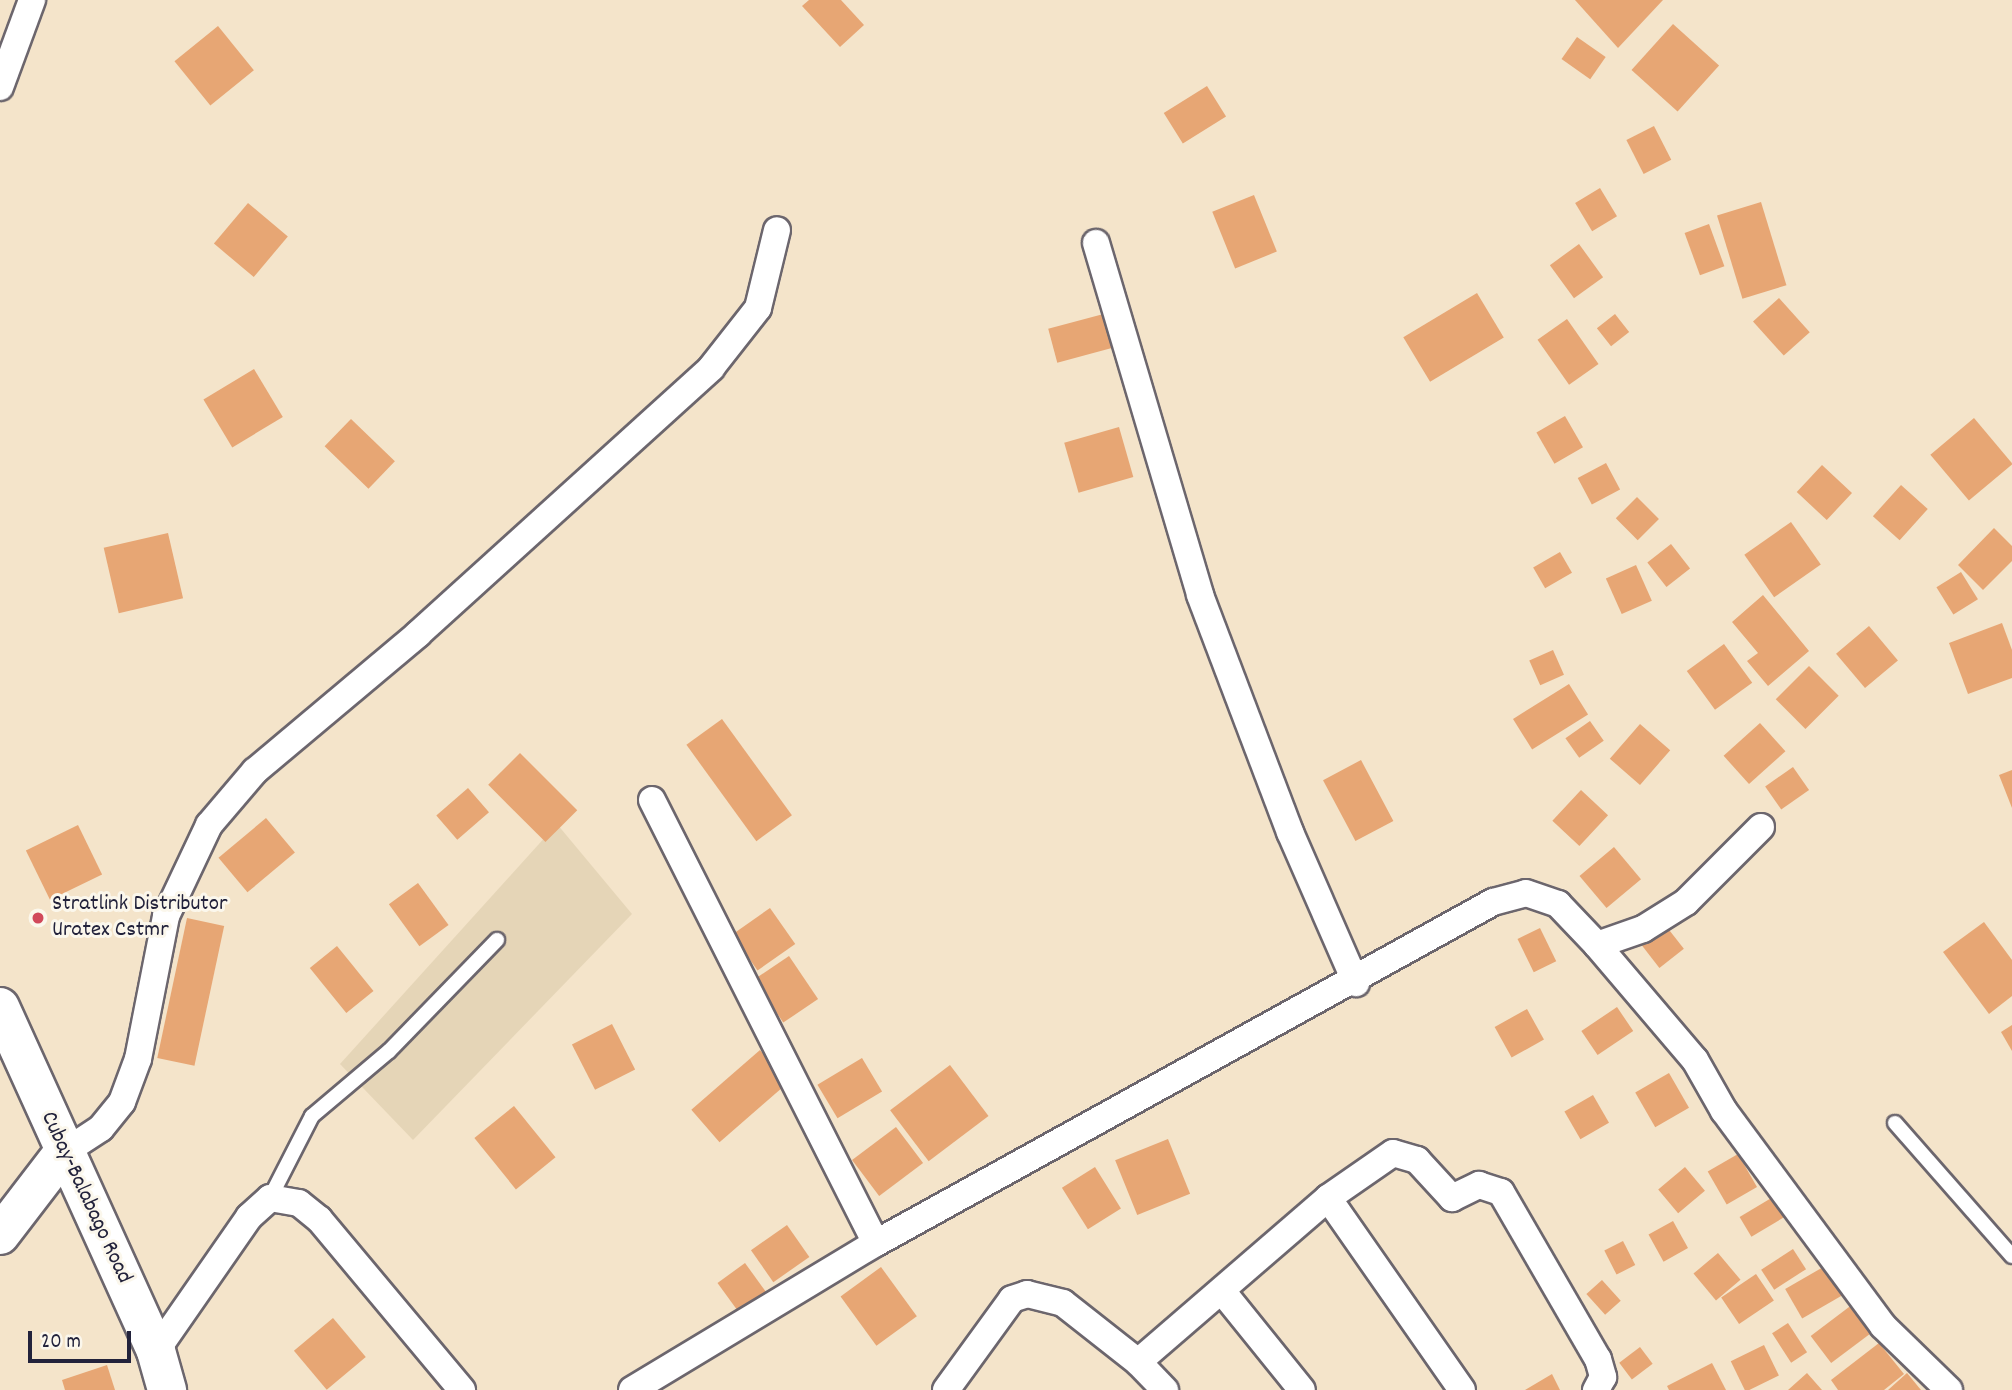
<!DOCTYPE html>
<style>
body{margin:0}
#map{position:relative;width:2012px;height:1390px;overflow:hidden;background:#f4e4ca;font-family:Dekko,sans-serif}
div>[style]{position:absolute}
[style*='--x']{left:calc(var(--x)*1px);top:calc(var(--y)*1px);width:calc(var(--w)*1px);rotate:calc(var(--a)*1deg)}
.built>*{inset:0;background:#e5d5b7}
.building>*{inset:0;background:#e7a674;transform-origin:0 0}
.roads{filter:drop-shadow(2px 0 #6c666d) drop-shadow(-2px 0 #6c666d) drop-shadow(0 2px #6c666d) drop-shadow(0 -2px #6c666d)}
.lane>*{height:14px;margin:-7px;padding:0 7px;transform-origin:7px;border-radius:7px;background:#fff}
.street>*{height:26px;margin:-13px;padding:0 13px;transform-origin:13px;border-radius:13px;background:#fff}
.secondary>*{height:38px;margin:-19px;padding:0 19px;transform-origin:19px;border-radius:19px;background:#fff}
.dots>*{width:19px;height:19px;translate:-50% -50%;box-sizing:border-box;border:4px solid #fbf7ec;border-radius:50%}
span{translate:-50% -50%;white-space:nowrap;text-align:center;line-height:1.15;-webkit-text-stroke:6px #fbf7ec;paint-order:stroke}
.poi-label{font-size:23px;color:#22223b}
.left{translate:0 -50%;text-align:left}
.street-label{font-size:23px;color:#22223b}
.scale{position:absolute;left:28px;top:1331px;width:103px;height:32px;box-sizing:border-box;border:4px solid #22223b;border-top:0;padding-left:9px;font-size:21px;line-height:24px;white-space:nowrap;color:#22223b;-webkit-text-stroke:5px #fbf7ec;paint-order:stroke}
</style>
<div id="map">
<div class="built">
<i style="clip-path:polygon(557px 824px,632px 914px,413px 1140px,340px 1064px)"></i>
</div>
<div class="building">
<i style="clip-path:polygon(809px 0,841px 0,864px 25px,840px 47px,802px 6px)"></i>
<i style="clip-path:polygon(1575px 0,1663px 0,1618px 48px)"></i>
<i style="left:1673px;top:24px;width:62px;height:62px;rotate:42deg"></i>
<i style="left:218px;top:26px;width:57px;height:56px;rotate:51deg"></i>
<i style="left:1577px;top:37px;width:35px;height:27px;rotate:35deg"></i>
<i style="left:1207px;top:86px;width:36px;height:51px;rotate:58deg"></i>
<i style="left:1654px;top:126px;width:38px;height:31px;rotate:63deg"></i>
<i style="left:1600px;top:188px;width:33px;height:29px;rotate:59deg"></i>
<i style="left:1254px;top:195px;width:61px;height:45px;rotate:68deg"></i>
<i style="left:1761px;top:202px;width:87px;height:46px;rotate:73deg"></i>
<i style="left:248px;top:203px;width:52px;height:53px;rotate:40deg"></i>
<i style="left:1709px;top:224px;width:45px;height:26px;rotate:70deg"></i>
<i style="left:1579px;top:244px;width:41px;height:36px;rotate:54deg"></i>
<i style="left:1477px;top:293px;width:52px;height:86px;rotate:59deg"></i>
<i style="left:1779px;top:298px;width:46px;height:35px;rotate:48deg"></i>
<i style="left:1111px;top:312px;width:35px;height:65px;rotate:75deg"></i>
<i style="left:1615px;top:314px;width:23px;height:23px;rotate:52deg"></i>
<i style="left:1567px;top:319px;width:55px;height:36px;rotate:55deg"></i>
<i style="left:254px;top:369px;width:56px;height:59px;rotate:59deg"></i>
<i style="left:1565px;top:416px;width:36px;height:33px;rotate:60deg"></i>
<i style="left:1974px;top:418px;width:60px;height:57px;rotate:50deg"></i>
<i style="left:351px;top:419px;width:61px;height:38px;rotate:44deg"></i>
<i style="left:1119px;top:427px;width:52px;height:57px;rotate:74deg"></i>
<i style="left:1606px;top:463px;width:30px;height:32px;rotate:62deg"></i>
<i style="left:1822px;top:465px;width:41px;height:37px;rotate:43deg"></i>
<i style="left:1901px;top:485px;width:36px;height:42px;rotate:42deg"></i>
<i style="left:1637px;top:497px;width:31px;height:30px;rotate:45deg"></i>
<i style="left:1791px;top:522px;width:52px;height:57px;rotate:55deg"></i>
<i style="clip-path:polygon(1994px 528px,2012px 546px,2012px 561px,1983px 590px,1958px 565px)"></i>
<i style="left:168px;top:533px;width:67px;height:66px;rotate:77deg"></i>
<i style="left:1671px;top:544px;width:31px;height:30px;rotate:52deg"></i>
<i style="left:1560px;top:552px;width:24px;height:31px;rotate:60deg"></i>
<i style="left:1636px;top:565px;width:39px;height:33px;rotate:66deg"></i>
<i style="left:1961px;top:572px;width:32px;height:29px;rotate:58deg"></i>
<i style="clip-path:polygon(1763px 595px,1809px 651px,1768px 686px,1747px 661px,1758px 653px,1732px 622px)"></i>
<i style="clip-path:polygon(2002px 623px,2012px 650px,2012px 678px,1968px 694px,1949px 643px)"></i>
<i style="left:1869px;top:626px;width:45px;height:43px;rotate:50deg"></i>
<i style="left:1724px;top:644px;width:48px;height:46px;rotate:54deg"></i>
<i style="left:1553px;top:650px;width:27px;height:26px;rotate:66deg"></i>
<i style="left:1809px;top:666px;width:42px;height:47px;rotate:45deg"></i>
<i style="left:1569px;top:684px;width:36px;height:66px;rotate:58deg"></i>
<i style="left:722px;top:719px;width:119px;height:44px;rotate:54deg"></i>
<i style="left:1590px;top:721px;width:24px;height:30px;rotate:55deg"></i>
<i style="left:1760px;top:723px;width:38px;height:49px;rotate:48deg"></i>
<i style="left:1640px;top:724px;width:40px;height:46px;rotate:41deg"></i>
<i style="left:520px;top:753px;width:81px;height:45px;rotate:45deg"></i>
<i style="left:1361px;top:760px;width:69px;height:43px;rotate:62deg"></i>
<i style="left:1793px;top:767px;width:28px;height:34px;rotate:55deg"></i>
<i style="clip-path:polygon(2012px 770px,2012px 808px,1999px 775px)"></i>
<i style="left:468px;top:788px;width:32px;height:42px;rotate:49deg"></i>
<i style="left:1581px;top:790px;width:37px;height:42px;rotate:43deg"></i>
<i style="left:266px;top:818px;width:45px;height:62px;rotate:50deg"></i>
<i style="left:78px;top:825px;width:55px;height:58px;rotate:64deg"></i>
<i style="left:1614px;top:847px;width:42px;height:45px;rotate:50deg"></i>
<i style="left:418px;top:883px;width:52px;height:36px;rotate:54deg"></i>
<i style="left:770px;top:908px;width:44px;height:46px;rotate:55deg"></i>
<i style="left:187px;top:918px;width:38px;height:143px;rotate:12deg"></i>
<i style="clip-path:polygon(1984px 922px,2012px 960px,2012px 996px,1989px 1014px,1943px 952px)"></i>
<i style="left:1666px;top:926px;width:29px;height:31px;rotate:52deg"></i>
<i style="left:1540px;top:928px;width:37px;height:25px;rotate:64deg"></i>
<i style="left:337px;top:946px;width:58px;height:35px;rotate:51deg"></i>
<i style="left:789px;top:956px;width:52px;height:42px;rotate:56deg"></i>
<i style="left:1617px;top:1007px;width:29px;height:43px;rotate:56deg"></i>
<i style="left:1527px;top:1009px;width:35px;height:37px;rotate:61deg"></i>
<i style="left:612px;top:1024px;width:51px;height:45px;rotate:63deg"></i>
<i style="clip-path:polygon(2012px 1025px,2012px 1051px,2001px 1032px)"></i>
<i style="left:760px;top:1050px;width:43px;height:91px;rotate:49deg"></i>
<i style="left:862px;top:1058px;width:39px;height:52px;rotate:59deg"></i>
<i style="left:950px;top:1065px;width:64px;height:75px;rotate:53deg"></i>
<i style="left:1669px;top:1073px;width:40px;height:39px;rotate:60deg"></i>
<i style="left:1593px;top:1095px;width:32px;height:33px;rotate:60deg"></i>
<i style="left:514px;top:1106px;width:66px;height:51px;rotate:51deg"></i>
<i style="left:896px;top:1127px;width:45px;height:55px;rotate:53deg"></i>
<i style="left:1168px;top:1139px;width:59px;height:57px;rotate:68deg"></i>
<i style="left:1738px;top:1154px;width:38px;height:35px;rotate:60deg"></i>
<i style="left:1095px;top:1167px;width:49px;height:39px;rotate:58deg"></i>
<i style="left:1685px;top:1167px;width:31px;height:35px;rotate:50deg"></i>
<i style="left:1773px;top:1197px;width:23px;height:39px;rotate:59deg"></i>
<i style="left:1673px;top:1221px;width:31px;height:28px;rotate:61deg"></i>
<i style="left:787px;top:1225px;width:39px;height:44px;rotate:55deg"></i>
<i style="left:1623px;top:1241px;width:27px;height:21px;rotate:63deg"></i>
<i style="left:1793px;top:1249px;width:24px;height:38px;rotate:57deg"></i>
<i style="left:1718px;top:1253px;width:35px;height:32px;rotate:50deg"></i>
<i style="left:745px;top:1263px;width:39px;height:34px;rotate:54deg"></i>
<i style="left:1825px;top:1266px;width:34px;height:46px;rotate:60deg"></i>
<i style="left:881px;top:1267px;width:61px;height:50px;rotate:54deg"></i>
<i style="left:1756px;top:1274px;width:32px;height:42px;rotate:56deg"></i>
<i style="left:1602px;top:1280px;width:28px;height:21px;rotate:48deg"></i>
<i style="left:1853px;top:1304px;width:34px;height:53px;rotate:53deg"></i>
<i style="left:333px;top:1318px;width:51px;height:51px;rotate:50deg"></i>
<i style="left:1788px;top:1323px;width:35px;height:19px;rotate:57deg"></i>
<i style="clip-path:polygon(1879px 1343px,1904px 1374px,1884px 1390px,1838px 1390px,1831px 1380px)"></i>
<i style="left:1764px;top:1345px;width:34px;height:37px;rotate:64deg"></i>
<i style="left:1640px;top:1347px;width:21px;height:26px;rotate:53deg"></i>
<i style="clip-path:polygon(1712px 1363px,1726px 1390px,1669px 1390px,1667px 1386px)"></i>
<i style="clip-path:polygon(107px 1365px,115px 1390px,65px 1390px,62px 1380px)"></i>
<i style="clip-path:polygon(1807px 1373px,1822px 1390px,1788px 1390px)"></i>
<i style="clip-path:polygon(1907px 1373px,1921px 1390px,1888px 1390px)"></i>
<i style="clip-path:polygon(1552px 1374px,1560px 1390px,1525px 1390px)"></i>
</div>
<div class="roads">
<div class="lane">
<i style="--x:1895;--y:1123;--w:177;--a:48.7"></i>
<i style="--x:270;--y:1198;--w:92;--a:-62.9"></i>
<i style="--x:312;--y:1116;--w:101;--a:-40.2"></i>
<i style="--x:389;--y:1051;--w:155;--a:-45.8"></i>
</div>
<div class="street">
<i style="--x:0;--y:87;--w:93;--a:-69.8"></i>
<i style="--x:1096;--y:243;--w:367;--a:73.5"></i>
<i style="--x:1200;--y:595;--w:254;--a:69.2"></i>
<i style="--x:1290;--y:832;--w:165;--a:66.4"></i>
<i style="--x:652;--y:800;--w:496;--a:63.2"></i>
<i style="--x:1597;--y:945;--w:49;--a:-19.2"></i>
<i style="--x:1643;--y:929;--w:51;--a:-32.1"></i>
<i style="--x:1686;--y:902;--w:106;--a:-45"></i>
<i style="--x:63;--y:1153;--w:45;--a:-33.3"></i>
<i style="--x:101;--y:1128;--w:33;--a:-51"></i>
<i style="--x:122;--y:1102;--w:46;--a:-69.6"></i>
<i style="--x:138;--y:1059;--w:146;--a:-78.9"></i>
<i style="--x:166;--y:916;--w:101;--a:-64.7"></i>
<i style="--x:209;--y:825;--w:71;--a:-49.6"></i>
<i style="--x:255;--y:771;--w:213;--a:-40"></i>
<i style="--x:418;--y:634;--w:396;--a:-42.2"></i>
<i style="--x:711;--y:368;--w:76;--a:-51.9"></i>
<i style="--x:758;--y:308;--w:80;--a:-76.3"></i>
<i style="--x:1328;--y:1198;--w:234;--a:55.1"></i>
<i style="--x:1222;--y:1291;--w:127;--a:51.1"></i>
<i style="--x:156;--y:1351;--w:163;--a:-55.2"></i>
<i style="--x:249;--y:1217;--w:28;--a:-42"></i>
<i style="--x:270;--y:1198;--w:29;--a:10"></i>
<i style="--x:299;--y:1203;--w:26;--a:39"></i>
<i style="--x:319;--y:1219;--w:223;--a:50.1"></i>
<i style="--x:1138;--y:1362;--w:39;--a:46"></i>
<i style="--x:632;--y:1390;--w:285;--a:-31.1"></i>
<i style="--x:876;--y:1243;--w:705;--a:-28.93"></i>
<i style="--x:1493;--y:902;--w:34;--a:-15"></i>
<i style="--x:1526;--y:893;--w:34;--a:19"></i>
<i style="--x:1558;--y:904;--w:57;--a:46.4"></i>
<i style="--x:1597;--y:945;--w:151;--a:49.6"></i>
<i style="--x:1695;--y:1060;--w:59;--a:60.4"></i>
<i style="--x:1724;--y:1111;--w:267;--a:53.5"></i>
<i style="--x:1883;--y:1326;--w:92;--a:44.1"></i>
<i style="--x:946;--y:1390;--w:112;--a:-54"></i>
<i style="--x:1012;--y:1299;--w:16;--a:-18"></i>
<i style="--x:1027;--y:1294;--w:37;--a:14"></i>
<i style="--x:1063;--y:1303;--w:95;--a:38.2"></i>
<i style="--x:1138;--y:1362;--w:251;--a:-40.8"></i>
<i style="--x:1328;--y:1198;--w:79;--a:-34.7"></i>
<i style="--x:1393;--y:1153;--w:25;--a:16"></i>
<i style="--x:1417;--y:1160;--w:52;--a:47.4"></i>
<i style="--x:1452;--y:1198;--w:30;--a:-26"></i>
<i style="--x:1479;--y:1185;--w:23;--a:18"></i>
<i style="--x:1501;--y:1192;--w:193;--a:59.9"></i>
<i style="--x:1598;--y:1359;--w:19;--a:74"></i>
<i style="--x:1603;--y:1377;--w:15;--a:118"></i>
</div>
<div class="secondary">
<i style="--x:0;--y:1007;--w:378;--a:65.6"></i>
<i style="--x:156;--y:1351;--w:41;--a:74.2"></i>
<i style="--x:0;--y:1235;--w:103;--a:-52.5"></i>
</div>
</div>
<div class="dots">
<i style="left:38px;top:918px;background:#d1495b"></i>
</div>
<div class="poi-label">
<span class="left" style="left:52px;top:918px">Stratlink Distributor<br>Uratex Cstmr</span>
</div>
<div class="street-label">
<span style="left:85px;top:1198px;rotate:65deg">Cubay-Balabago Road</span>
</div>
<div class="scale">20 m</div>
</div>
